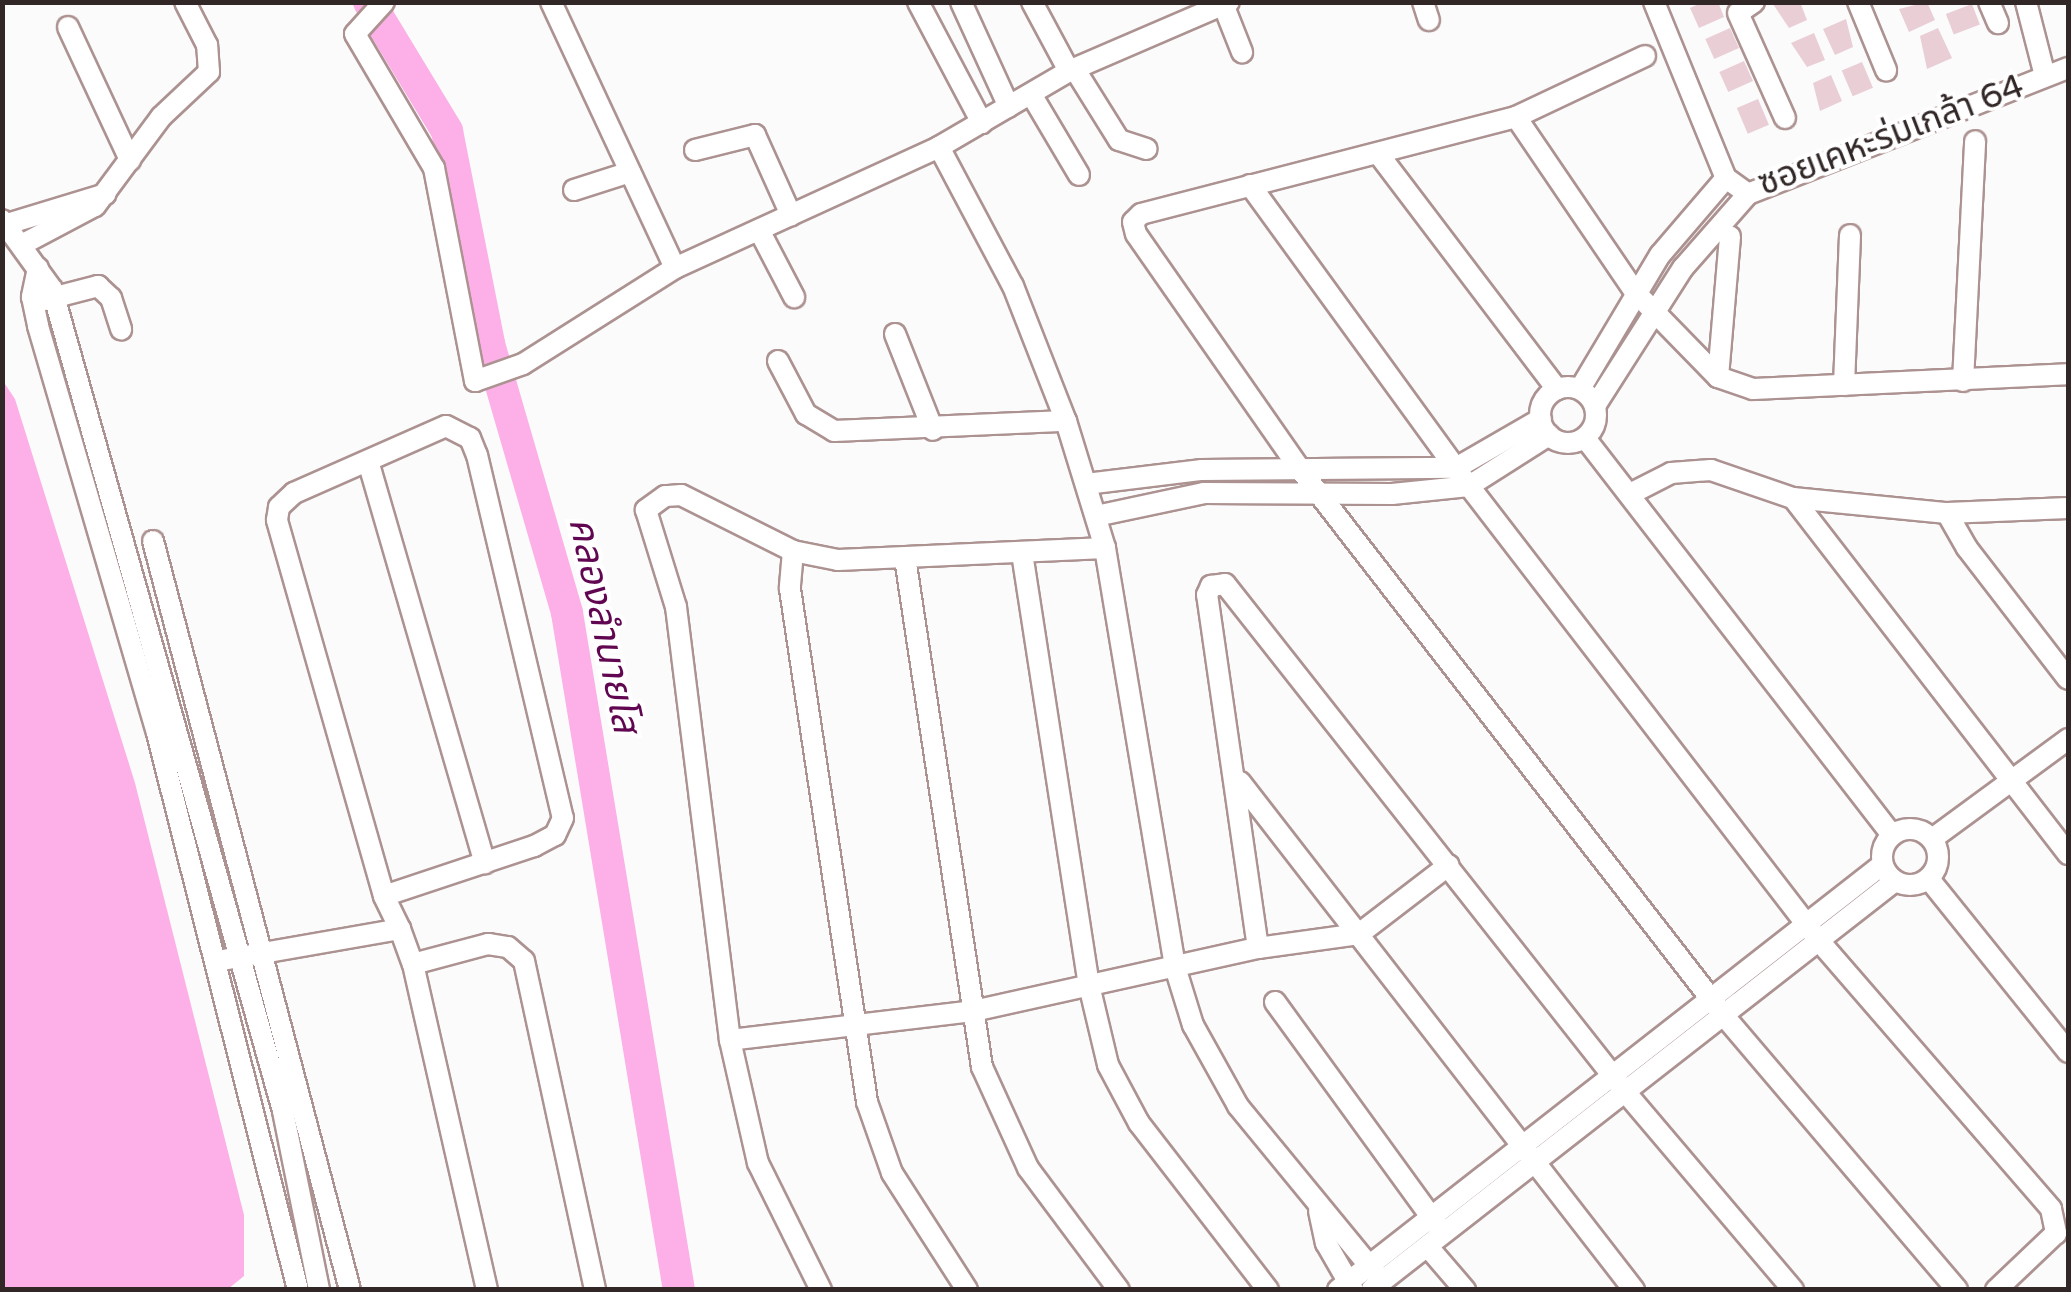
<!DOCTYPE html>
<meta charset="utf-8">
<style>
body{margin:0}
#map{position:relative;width:2071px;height:1292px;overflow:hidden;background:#fbfbfb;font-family:"Varela Round","Noto Sans Thai",sans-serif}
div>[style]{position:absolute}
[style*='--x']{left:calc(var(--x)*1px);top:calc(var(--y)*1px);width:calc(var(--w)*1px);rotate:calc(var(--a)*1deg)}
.water>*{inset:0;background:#fcb0e7}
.river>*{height:32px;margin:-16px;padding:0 16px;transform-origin:16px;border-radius:16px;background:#fcb0e7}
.building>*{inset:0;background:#e9ced6;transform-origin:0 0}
.roads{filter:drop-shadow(2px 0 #ac9291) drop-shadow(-2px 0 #ac9291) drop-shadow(0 2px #ac9291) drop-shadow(0 -2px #ac9291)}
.minor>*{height:20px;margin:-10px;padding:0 10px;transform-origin:10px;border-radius:10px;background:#fff}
.minor>.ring{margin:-10px;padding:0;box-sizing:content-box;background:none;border:20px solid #fff;border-radius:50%}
span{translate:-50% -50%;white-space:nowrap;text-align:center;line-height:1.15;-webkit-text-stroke:8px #fff;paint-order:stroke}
.street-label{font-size:35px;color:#312727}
.water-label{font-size:38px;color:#610751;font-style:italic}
.frame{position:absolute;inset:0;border:5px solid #312727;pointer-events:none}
</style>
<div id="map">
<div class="water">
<i style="clip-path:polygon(3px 381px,15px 399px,135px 783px,244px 1215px,244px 1276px,228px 1289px,3px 1289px)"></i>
</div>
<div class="river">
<i style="--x:369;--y:2;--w:151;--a:58.8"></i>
<i style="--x:447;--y:131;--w:217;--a:78.8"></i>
<i style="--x:489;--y:344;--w:280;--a:73.8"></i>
<i style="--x:567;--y:613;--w:686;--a:80.61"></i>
</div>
<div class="building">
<i style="clip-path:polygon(1703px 2px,1718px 2px,1724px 17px,1699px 28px,1690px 8px)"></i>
<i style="clip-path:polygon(1800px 2px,1807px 20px,1789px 28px,1773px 4px)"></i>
<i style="clip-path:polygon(1927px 2px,1935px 20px,1909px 32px,1899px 9px)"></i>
<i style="left:1972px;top:4px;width:22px;height:28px;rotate:69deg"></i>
<i style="clip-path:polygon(1846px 19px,1853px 47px,1835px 55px,1823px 29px)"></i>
<i style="left:1730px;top:28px;width:22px;height:27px;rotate:66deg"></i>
<i style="clip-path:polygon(1938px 28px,1952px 58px,1927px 69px,1920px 36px)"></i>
<i style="clip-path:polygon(1814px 33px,1825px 60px,1807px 67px,1791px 43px)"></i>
<i style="left:1744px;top:61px;width:22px;height:27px;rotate:66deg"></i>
<i style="left:1862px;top:62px;width:28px;height:22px;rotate:67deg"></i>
<i style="clip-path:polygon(1831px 75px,1842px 101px,1820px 111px,1813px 83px)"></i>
<i style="left:1758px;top:99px;width:28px;height:23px;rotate:67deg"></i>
</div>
<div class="roads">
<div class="minor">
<i style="--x:384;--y:2;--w:43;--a:132.2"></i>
<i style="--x:355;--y:34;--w:156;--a:59.5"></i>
<i style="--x:434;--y:168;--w:217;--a:79.1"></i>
<i style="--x:475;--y:381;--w:51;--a:-19.5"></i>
<i style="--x:523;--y:364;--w:180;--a:-32.3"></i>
<i style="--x:675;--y:268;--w:290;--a:-24.6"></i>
<i style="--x:939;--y:147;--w:151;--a:-30.3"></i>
<i style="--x:1069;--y:71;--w:174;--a:-23.3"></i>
<i style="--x:551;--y:2;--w:293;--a:65"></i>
<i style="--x:918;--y:2;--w:137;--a:62.1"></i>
<i style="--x:961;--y:2;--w:115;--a:65.4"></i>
<i style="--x:1032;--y:2;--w:78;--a:61.8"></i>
<i style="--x:1423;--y:2;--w:19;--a:72"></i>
<i style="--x:1654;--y:2;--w:190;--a:67.8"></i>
<i style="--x:1726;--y:178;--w:27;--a:36"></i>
<i style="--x:1748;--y:194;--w:344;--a:-21.5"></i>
<i style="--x:1754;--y:2;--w:19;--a:145"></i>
<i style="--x:1738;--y:13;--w:115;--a:65.9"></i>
<i style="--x:1858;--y:2;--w:74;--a:67.6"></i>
<i style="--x:1989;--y:2;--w:23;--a:67"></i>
<i style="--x:2026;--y:2;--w:76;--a:75.6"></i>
<i style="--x:1223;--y:4;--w:52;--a:68.4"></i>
<i style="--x:68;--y:27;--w:147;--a:65"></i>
<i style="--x:1645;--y:56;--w:143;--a:154.7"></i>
<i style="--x:1516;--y:117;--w:387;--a:165.5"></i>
<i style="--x:1141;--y:214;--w:11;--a:135"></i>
<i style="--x:1133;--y:222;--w:12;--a:76"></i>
<i style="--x:1136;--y:234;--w:285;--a:55.1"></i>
<i style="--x:1299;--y:468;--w:695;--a:52.19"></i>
<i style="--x:1725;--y:1017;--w:358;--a:49.6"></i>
<i style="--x:1074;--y:68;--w:85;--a:58"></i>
<i style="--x:1119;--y:140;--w:29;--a:18"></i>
<i style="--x:1031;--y:94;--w:94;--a:59.3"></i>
<i style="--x:1516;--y:117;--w:212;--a:55.8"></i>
<i style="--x:1635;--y:292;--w:119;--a:45.7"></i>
<i style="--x:1718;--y:377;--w:37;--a:19"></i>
<i style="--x:1753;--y:389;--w:315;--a:-2.7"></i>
<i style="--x:939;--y:147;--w:157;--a:62"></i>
<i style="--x:1013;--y:286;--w:145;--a:68.6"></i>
<i style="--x:1066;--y:421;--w:133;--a:72.9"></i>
<i style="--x:1105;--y:548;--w:425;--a:80.5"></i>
<i style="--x:1175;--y:967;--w:61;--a:72.8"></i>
<i style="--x:1193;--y:1025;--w:93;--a:60.9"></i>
<i style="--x:1238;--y:1106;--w:227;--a:50.6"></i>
<i style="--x:695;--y:150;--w:62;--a:-14"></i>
<i style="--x:755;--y:135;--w:88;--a:65.8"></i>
<i style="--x:1380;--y:156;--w:293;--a:52.8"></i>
<i style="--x:1250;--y:185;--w:372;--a:54"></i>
<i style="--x:1469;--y:486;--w:575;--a:52.41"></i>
<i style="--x:1820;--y:942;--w:353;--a:49.1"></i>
<i style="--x:2051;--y:1209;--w:25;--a:78"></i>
<i style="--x:2056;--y:1233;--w:83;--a:136.5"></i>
<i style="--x:574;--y:190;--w:59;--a:-17.8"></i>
<i style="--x:2;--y:220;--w:85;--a:54.1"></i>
<i style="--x:52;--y:289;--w:854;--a:74.3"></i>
<i style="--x:283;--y:1111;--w:183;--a:78.6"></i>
<i style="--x:7;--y:224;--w:103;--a:-16.9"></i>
<i style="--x:759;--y:230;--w:76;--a:62.4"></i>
<i style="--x:25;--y:243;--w:79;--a:-27.9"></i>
<i style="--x:95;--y:206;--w:111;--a:-53.4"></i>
<i style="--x:161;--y:117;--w:66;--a:-43.2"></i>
<i style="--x:209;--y:72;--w:27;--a:-94"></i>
<i style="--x:207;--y:45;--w:48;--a:-117.1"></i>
<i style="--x:38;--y:268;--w:30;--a:102"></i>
<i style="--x:32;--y:297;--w:30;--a:78"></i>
<i style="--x:38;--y:326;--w:424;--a:73.7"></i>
<i style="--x:157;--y:733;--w:575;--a:75.79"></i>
<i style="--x:44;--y:300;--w:56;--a:-14.5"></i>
<i style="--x:98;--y:286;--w:18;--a:43"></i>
<i style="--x:111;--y:298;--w:33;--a:72"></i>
<i style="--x:895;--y:334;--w:103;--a:68.4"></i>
<i style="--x:778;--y:361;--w:60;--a:62.2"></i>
<i style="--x:806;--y:414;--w:33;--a:31"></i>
<i style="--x:834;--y:431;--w:232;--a:-2.5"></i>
<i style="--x:1718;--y:377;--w:141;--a:-85.1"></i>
<i style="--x:1963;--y:381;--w:240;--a:-87.1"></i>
<i style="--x:1844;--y:385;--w:150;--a:-87.7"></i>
<i class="ring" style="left:1540px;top:387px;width:36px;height:36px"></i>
<i style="--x:1580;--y:389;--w:156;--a:-59.2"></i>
<i style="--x:1660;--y:255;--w:101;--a:-49.4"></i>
<i style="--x:1595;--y:406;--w:164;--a:-57.5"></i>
<i style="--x:1683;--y:268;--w:98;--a:-48.7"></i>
<i style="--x:1585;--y:438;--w:502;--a:52.29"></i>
<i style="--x:368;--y:461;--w:419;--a:73.8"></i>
<i style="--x:1086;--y:484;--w:117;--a:-6.9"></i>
<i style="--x:1202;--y:470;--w:254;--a:-0.5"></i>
<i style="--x:1456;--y:468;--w:98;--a:-30"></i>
<i style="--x:1630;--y:494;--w:46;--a:-27.1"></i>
<i style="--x:1671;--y:473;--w:40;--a:-4.3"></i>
<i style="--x:1711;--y:470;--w:87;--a:18.9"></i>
<i style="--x:1793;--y:498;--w:155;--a:5.6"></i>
<i style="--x:1947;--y:513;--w:121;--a:-2.4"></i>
<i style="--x:1793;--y:498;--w:450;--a:52.3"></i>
<i style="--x:1947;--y:513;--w:40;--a:60.3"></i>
<i style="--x:1967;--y:548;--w:165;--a:52.4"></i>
<i style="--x:1096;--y:516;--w:110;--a:-12"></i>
<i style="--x:1204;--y:493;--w:188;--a:0.3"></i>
<i style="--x:1392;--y:494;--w:77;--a:-5.9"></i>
<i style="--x:1469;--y:486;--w:95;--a:-32.5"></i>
<i style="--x:153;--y:541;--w:774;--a:75.26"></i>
<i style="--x:1105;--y:548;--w:267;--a:177.4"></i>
<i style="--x:838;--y:560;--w:46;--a:-168.7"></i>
<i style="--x:793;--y:551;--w:125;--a:-153.4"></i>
<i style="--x:681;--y:495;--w:16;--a:176"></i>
<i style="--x:665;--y:496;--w:24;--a:144"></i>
<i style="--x:646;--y:510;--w:102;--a:72.8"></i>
<i style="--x:676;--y:607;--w:436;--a:82.9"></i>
<i style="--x:730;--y:1040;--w:245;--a:-6.8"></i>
<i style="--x:973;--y:1011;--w:292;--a:-12.5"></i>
<i style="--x:1258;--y:948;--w:357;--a:-98.2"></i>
<i style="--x:1207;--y:595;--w:10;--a:-66"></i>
<i style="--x:1211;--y:586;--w:14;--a:-8"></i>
<i style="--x:1225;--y:584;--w:649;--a:51.75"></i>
<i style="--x:1627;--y:1094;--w:257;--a:49.7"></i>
<i style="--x:793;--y:551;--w:38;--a:95"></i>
<i style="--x:790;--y:589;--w:519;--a:81.46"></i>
<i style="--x:867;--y:1102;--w:75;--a:70.6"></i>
<i style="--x:892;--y:1173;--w:139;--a:57.3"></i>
<i style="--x:1022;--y:553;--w:437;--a:81.2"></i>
<i style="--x:1089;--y:985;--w:82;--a:76.6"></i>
<i style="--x:1108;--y:1065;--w:66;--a:61.9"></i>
<i style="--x:1139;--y:1123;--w:211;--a:52.3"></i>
<i style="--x:905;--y:558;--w:515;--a:81.4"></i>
<i style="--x:982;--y:1067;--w:111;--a:65.5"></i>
<i style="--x:1028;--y:1168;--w:152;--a:53.3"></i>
<i style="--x:1240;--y:782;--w:643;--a:52.2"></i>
<i class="ring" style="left:1882px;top:829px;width:36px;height:36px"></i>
<i style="--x:1932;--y:839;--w:169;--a:-36.3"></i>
<i style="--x:1929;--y:879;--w:222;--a:51.2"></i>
<i style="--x:400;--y:929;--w:37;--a:70"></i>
<i style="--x:413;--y:964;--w:334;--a:77.2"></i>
<i style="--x:1258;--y:948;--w:102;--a:-7.9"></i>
<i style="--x:1359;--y:934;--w:113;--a:-37.5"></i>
<i style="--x:217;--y:961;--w:186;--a:-9.9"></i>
<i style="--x:400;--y:929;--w:37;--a:-116"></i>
<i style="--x:384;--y:896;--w:391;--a:-105.9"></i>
<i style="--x:277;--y:520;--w:13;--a:-81"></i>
<i style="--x:279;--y:507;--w:21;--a:-43"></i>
<i style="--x:294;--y:493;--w:166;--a:-23.8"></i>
<i style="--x:446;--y:426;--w:27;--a:27"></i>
<i style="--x:470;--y:438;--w:18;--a:68"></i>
<i style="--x:477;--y:455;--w:373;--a:76.7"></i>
<i style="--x:563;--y:818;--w:19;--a:115"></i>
<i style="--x:555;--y:835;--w:24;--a:152"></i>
<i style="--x:534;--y:846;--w:158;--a:161.6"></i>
<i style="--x:413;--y:964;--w:78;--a:-14.9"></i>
<i style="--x:488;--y:944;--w:20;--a:9"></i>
<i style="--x:508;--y:947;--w:21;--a:41"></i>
<i style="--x:524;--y:961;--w:337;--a:77.8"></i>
<i style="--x:1275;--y:1002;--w:281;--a:54"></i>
<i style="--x:730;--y:1040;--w:126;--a:77.2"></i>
<i style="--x:758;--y:1163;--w:142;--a:63.6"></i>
<i style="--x:1319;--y:1211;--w:33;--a:78"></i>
<i style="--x:1326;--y:1243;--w:54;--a:60.1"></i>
<i style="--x:1428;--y:1247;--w:57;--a:49.3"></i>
<i style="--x:1372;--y:1289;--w:663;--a:-37.96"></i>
<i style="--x:1338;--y:1290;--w:690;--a:-38"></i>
</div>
</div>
<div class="street-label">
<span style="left:1891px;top:135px;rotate:-21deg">ซอยเคหะร่มเกล้า 64</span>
</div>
<div class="water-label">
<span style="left:603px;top:625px;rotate:78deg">คลองลำนายโส</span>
</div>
<div class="frame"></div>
</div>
